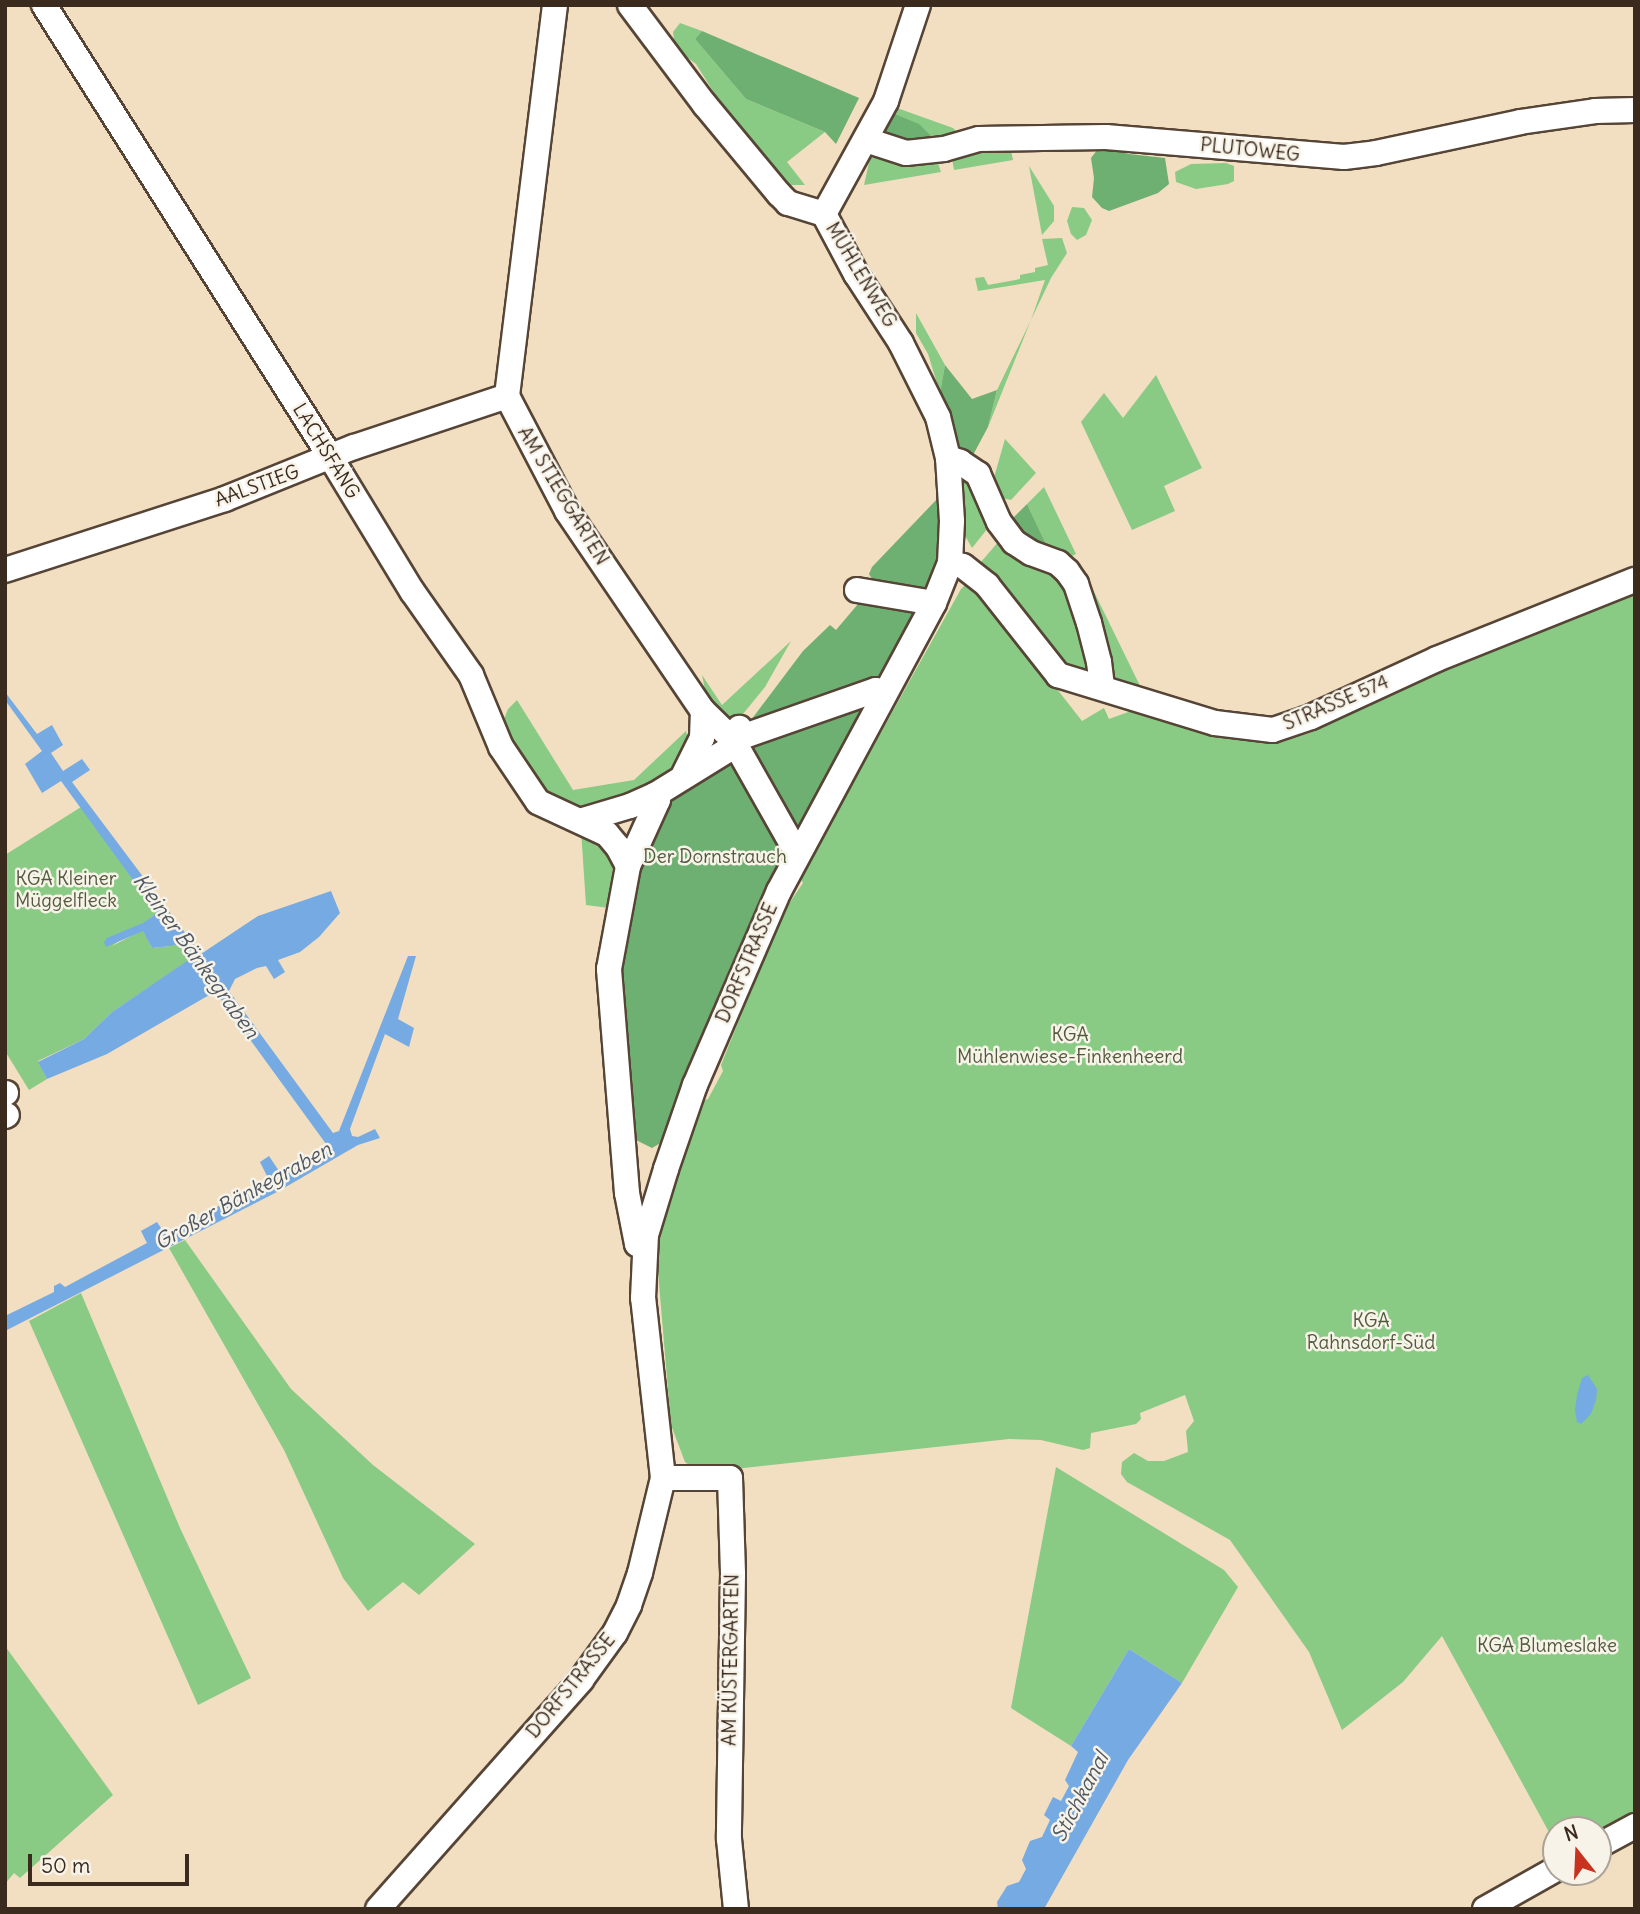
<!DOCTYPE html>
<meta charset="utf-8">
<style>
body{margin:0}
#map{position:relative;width:1640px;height:1914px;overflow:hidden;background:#f2dec1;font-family:Delius,sans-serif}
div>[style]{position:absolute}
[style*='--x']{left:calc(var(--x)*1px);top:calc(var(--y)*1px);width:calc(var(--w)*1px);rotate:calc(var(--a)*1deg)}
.green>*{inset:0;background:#89cb84}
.forest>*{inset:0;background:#6eaf72}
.water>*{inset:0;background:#75aae2}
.roads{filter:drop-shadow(2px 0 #564536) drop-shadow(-2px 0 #564536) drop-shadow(0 2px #564536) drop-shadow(0 -2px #564536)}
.minor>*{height:24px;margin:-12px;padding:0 12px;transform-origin:12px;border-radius:12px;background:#fff}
span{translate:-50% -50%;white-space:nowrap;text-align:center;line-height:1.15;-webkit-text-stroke:5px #f7f3e8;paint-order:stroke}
.street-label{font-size:19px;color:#3b2a1e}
.park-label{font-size:19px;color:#525a3d}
.water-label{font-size:21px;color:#4f5763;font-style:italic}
.frame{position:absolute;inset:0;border:7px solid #3b2a1e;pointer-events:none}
.north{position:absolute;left:1542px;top:1816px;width:70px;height:70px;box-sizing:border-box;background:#f7f3e8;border:2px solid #aca397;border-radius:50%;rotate:342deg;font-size:19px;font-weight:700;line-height:28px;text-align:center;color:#3b2a1e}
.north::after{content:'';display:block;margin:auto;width:24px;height:32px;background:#c8321e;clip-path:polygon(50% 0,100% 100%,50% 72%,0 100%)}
.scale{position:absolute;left:28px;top:1854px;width:161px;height:32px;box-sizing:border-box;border:4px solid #3b2a1e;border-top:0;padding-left:9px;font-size:21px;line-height:24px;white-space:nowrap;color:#3b2a1e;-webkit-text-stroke:5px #f7f3e8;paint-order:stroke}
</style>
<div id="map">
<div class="green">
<i style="clip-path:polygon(680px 23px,702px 31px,695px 39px,746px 99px,825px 132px,787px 162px,805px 185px,791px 185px,728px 115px,696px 64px,675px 48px,673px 32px)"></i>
<i style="clip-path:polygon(897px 108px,953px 128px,961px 136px,936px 141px,892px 113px)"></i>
<i style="clip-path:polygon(1010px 146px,1013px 160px,954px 170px,952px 159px,959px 151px)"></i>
<i style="clip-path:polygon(882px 156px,930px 157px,938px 163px,941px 172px,864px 185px,870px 158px)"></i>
<i style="clip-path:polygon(1226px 163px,1234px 166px,1234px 181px,1228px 184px,1196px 189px,1176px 182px,1175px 172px,1191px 164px)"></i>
<i style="clip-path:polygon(1029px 166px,1054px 206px,1054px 221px,1042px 235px)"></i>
<i style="clip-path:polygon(1072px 207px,1084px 208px,1092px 220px,1086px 235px,1077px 240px,1071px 234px,1067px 221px)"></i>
<i style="clip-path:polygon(1062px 238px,1067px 253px,1051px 278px,1031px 320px,988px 427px,997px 390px,1031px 320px,1045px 280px,978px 291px,975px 278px,984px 277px,988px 285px,1020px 279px,1020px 275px,1035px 272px,1035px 268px,1048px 265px,1042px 239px)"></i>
<i style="clip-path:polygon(916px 313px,945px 365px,940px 393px,928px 354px,916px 333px)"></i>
<i style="clip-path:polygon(1156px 375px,1202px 468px,1164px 486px,1175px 511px,1132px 530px,1081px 422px,1104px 393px,1123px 418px)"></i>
<i style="clip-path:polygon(1005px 439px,1036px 473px,1011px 500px,997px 497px,993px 481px)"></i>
<i style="clip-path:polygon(957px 467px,972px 479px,992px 523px,972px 548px,963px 532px)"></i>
<i style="clip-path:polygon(1044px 487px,1076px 554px,1066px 559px,1046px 544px,1027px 504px)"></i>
<i style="clip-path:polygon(999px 541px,1064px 576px,1097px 668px,1069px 669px,998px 585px,981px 562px)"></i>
<i style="clip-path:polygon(1080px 563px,1143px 692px,1115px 680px,1108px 673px,1071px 567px)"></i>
<i style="clip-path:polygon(974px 583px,1082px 721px,1104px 708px,1109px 719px,1142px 707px,1271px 744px,1310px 733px,1403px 684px,1635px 589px,1635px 1818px,1598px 1837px,1598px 1830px,1556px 1830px,1556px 1845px,1442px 1636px,1403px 1682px,1342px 1730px,1309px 1652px,1230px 1540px,1127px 1482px,1121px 1474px,1122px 1462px,1134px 1453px,1148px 1461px,1164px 1461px,1188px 1452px,1186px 1431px,1194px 1421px,1185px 1395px,1140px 1413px,1141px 1419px,1136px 1424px,1091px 1433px,1090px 1448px,1083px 1450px,1041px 1440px,1009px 1439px,735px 1469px,693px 1468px,685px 1462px,671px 1425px,657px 1260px,664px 1211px,700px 1102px,708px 1099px,723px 1071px,721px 1065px,781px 915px,803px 883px,800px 877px,813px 848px,842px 802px,961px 589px,966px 584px)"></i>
<i style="clip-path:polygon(791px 641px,765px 687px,734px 725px,708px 705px,702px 675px,722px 705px)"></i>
<i style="clip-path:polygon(517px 700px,573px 790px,634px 780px,686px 731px,689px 743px,681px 765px,644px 792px,570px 809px,534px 784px,502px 724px,508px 709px)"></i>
<i style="clip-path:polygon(81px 807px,157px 913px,112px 946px,143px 930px,152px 948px,180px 945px,191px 959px,112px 1012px,84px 1039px,38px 1061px,47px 1079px,29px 1090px,5px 1051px,5px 855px)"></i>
<i style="clip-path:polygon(581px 830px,615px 849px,609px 908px,586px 905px)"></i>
<i style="clip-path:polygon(185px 1240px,291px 1389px,373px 1465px,475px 1544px,419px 1595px,403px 1582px,368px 1611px,343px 1578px,284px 1450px,169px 1248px)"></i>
<i style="clip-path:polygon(81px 1293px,180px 1528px,251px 1678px,198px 1705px,29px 1321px)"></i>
<i style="clip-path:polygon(1056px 1467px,1224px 1570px,1238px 1587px,1182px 1683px,1129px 1649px,1071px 1746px,1011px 1708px)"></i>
<i style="clip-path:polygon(5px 1646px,113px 1795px,20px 1878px,14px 1873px,5px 1884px)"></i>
</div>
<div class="forest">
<i style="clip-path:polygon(702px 31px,859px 98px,836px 144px,825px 132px,746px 99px,695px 39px)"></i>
<i style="clip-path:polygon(892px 113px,919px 124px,936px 141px,885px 141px,882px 128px)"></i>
<i style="clip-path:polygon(1101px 145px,1129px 154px,1165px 158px,1169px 184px,1158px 193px,1109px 211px,1102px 208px,1092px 197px,1094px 178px,1091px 158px)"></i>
<i style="clip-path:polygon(945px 365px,972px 399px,997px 390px,988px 427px,973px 455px,965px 456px,951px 433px,940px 393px)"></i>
<i style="clip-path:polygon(939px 497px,941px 559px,669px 1138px,652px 1148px,636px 1140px,625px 1122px,615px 969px,640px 862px,675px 788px,742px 732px,803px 651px,830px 625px,836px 630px,875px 584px,869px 574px,872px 567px)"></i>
<i style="clip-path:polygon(1027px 504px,1046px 544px,1019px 532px,1008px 523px)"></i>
</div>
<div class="water">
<i style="clip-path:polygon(5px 692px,37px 734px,52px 725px,63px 745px,51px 753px,63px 771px,82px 759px,90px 770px,72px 782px,201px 954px,258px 916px,331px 891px,340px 913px,319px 937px,300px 952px,278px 960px,285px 972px,274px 979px,266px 966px,257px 968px,235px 979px,229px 991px,333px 1133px,339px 1131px,408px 956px,416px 956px,398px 1019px,414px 1028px,409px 1047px,385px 1034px,350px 1129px,352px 1136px,358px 1137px,375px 1129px,380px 1138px,358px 1145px,277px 1192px,5px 1331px,5px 1316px,54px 1292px,54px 1286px,60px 1283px,65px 1287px,147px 1243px,141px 1231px,157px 1222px,165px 1234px,269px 1180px,260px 1162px,269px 1156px,281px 1174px,329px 1148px,219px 997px,211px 994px,107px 1054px,47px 1079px,38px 1062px,84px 1039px,112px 1012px,190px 959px,180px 945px,152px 948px,143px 931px,106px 947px,104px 942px,107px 938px,143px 923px,157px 913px,61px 781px,42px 793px,25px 764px,42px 751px,5px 700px)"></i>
<i style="clip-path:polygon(1588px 1375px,1597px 1389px,1596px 1400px,1591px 1414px,1581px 1424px,1577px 1422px,1575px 1410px,1577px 1395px,1582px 1378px)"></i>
<i style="clip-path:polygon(1129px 1649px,1182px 1683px,1128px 1760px,1044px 1909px,998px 1909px,997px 1902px,1007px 1886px,1019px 1882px,1026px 1869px,1022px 1860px,1030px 1841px,1042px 1837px,1050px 1820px,1044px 1815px,1053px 1797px,1061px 1801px,1069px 1786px,1065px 1780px,1078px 1752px,1071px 1746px)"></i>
</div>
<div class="roads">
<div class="minor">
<i style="--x:44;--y:5;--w:536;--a:57.64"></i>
<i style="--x:331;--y:458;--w:156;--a:58.7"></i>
<i style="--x:412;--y:591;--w:103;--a:54.9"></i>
<i style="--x:471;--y:675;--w:78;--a:67.4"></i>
<i style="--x:501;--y:747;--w:66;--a:56.1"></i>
<i style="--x:538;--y:802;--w:76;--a:24.9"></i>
<i style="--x:607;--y:834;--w:17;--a:50"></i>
<i style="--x:618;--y:847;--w:21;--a:62"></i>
<i style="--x:555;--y:5;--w:394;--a:97"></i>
<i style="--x:507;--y:396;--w:130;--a:62.4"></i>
<i style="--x:567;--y:511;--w:242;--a:55.8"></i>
<i style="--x:703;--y:711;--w:42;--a:44"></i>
<i style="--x:733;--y:740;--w:130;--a:60.5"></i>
<i style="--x:866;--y:140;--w:42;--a:18"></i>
<i style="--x:906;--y:153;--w:38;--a:-6"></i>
<i style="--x:944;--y:149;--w:36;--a:-16"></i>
<i style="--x:979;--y:139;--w:127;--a:-0.9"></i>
<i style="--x:1106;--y:137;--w:239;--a:4.8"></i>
<i style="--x:1344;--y:157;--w:32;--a:-7"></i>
<i style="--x:1376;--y:153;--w:147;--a:-12.1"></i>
<i style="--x:1520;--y:122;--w:76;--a:-8.3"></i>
<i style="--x:1595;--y:111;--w:40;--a:-1.4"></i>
<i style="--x:824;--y:214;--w:129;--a:-61.2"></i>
<i style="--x:886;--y:101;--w:101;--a:-71.6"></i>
<i style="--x:948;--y:458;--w:13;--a:18"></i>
<i style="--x:960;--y:462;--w:22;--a:34"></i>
<i style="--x:978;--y:474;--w:52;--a:66.4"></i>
<i style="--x:999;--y:522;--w:25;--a:53"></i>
<i style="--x:1014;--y:542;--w:20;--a:33"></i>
<i style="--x:1031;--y:553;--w:29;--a:20"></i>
<i style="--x:1058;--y:563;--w:12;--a:42"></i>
<i style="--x:1067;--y:571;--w:16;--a:55"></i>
<i style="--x:1076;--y:584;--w:41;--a:71.6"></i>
<i style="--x:1089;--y:623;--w:40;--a:75.6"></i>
<i style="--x:1099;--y:662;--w:25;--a:83"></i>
<i style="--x:950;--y:563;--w:13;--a:13"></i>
<i style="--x:963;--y:566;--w:31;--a:38"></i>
<i style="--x:987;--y:585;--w:115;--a:51.7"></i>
<i style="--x:1058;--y:675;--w:164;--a:17"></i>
<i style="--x:1215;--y:723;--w:58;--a:6.9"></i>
<i style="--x:1273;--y:730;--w:40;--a:-18.9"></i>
<i style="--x:1311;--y:717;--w:139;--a:-24.7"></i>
<i style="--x:1437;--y:659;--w:213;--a:-21.8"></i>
<i style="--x:5;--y:570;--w:231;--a:-17.9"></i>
<i style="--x:225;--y:499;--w:139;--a:-22"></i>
<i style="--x:354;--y:447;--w:161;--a:-18.4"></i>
<i style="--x:857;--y:590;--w:78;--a:9.6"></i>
<i style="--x:733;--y:740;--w:151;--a:-19.3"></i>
<i style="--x:876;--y:690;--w:9;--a:27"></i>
<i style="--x:684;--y:774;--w:40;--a:-63.4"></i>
<i style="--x:702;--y:738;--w:27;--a:-88"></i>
<i style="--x:583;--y:820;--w:49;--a:-16.6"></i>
<i style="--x:630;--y:806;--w:27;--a:-24"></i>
<i style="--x:5;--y:1093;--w:1;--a:0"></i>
<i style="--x:5;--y:1116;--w:2;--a:-27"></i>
<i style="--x:644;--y:1248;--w:8;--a:-150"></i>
<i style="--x:637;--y:1244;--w:52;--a:-101.1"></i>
<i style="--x:627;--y:1193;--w:225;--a:-94.6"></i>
<i style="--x:609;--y:969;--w:105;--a:-79.5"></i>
<i style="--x:628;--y:866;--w:72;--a:-65.6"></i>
<i style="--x:658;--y:800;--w:6;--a:-121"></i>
<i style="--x:655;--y:795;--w:86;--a:-31.7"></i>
<i style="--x:728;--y:750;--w:25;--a:-63"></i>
<i style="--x:663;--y:1478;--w:67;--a:0"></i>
<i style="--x:730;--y:1478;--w:96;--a:88.2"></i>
<i style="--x:733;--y:1574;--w:265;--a:90.9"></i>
<i style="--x:729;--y:1839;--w:70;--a:84.3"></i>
<i style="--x:1598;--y:1846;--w:42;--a:-28.4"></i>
<i style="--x:378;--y:1909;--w:306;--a:-48.4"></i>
<i style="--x:581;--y:1680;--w:58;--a:-54.1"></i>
<i style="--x:615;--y:1633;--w:31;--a:-63"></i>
<i style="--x:629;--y:1605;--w:34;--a:-71"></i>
<i style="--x:640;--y:1573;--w:98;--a:-76.4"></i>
<i style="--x:663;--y:1478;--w:181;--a:-96.3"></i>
<i style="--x:643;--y:1298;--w:63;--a:-87.3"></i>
<i style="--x:646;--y:1235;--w:69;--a:-73.1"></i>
<i style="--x:666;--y:1169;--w:89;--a:-71"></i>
<i style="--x:695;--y:1085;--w:211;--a:-66.6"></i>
<i style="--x:779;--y:891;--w:327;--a:-61.7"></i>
<i style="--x:934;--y:603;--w:43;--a:-68.2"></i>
<i style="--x:950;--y:563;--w:42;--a:-87.3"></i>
<i style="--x:952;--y:521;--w:63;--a:-93.6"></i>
<i style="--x:948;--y:458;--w:42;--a:-103.7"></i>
<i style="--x:938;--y:417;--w:83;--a:-116.6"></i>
<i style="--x:901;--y:343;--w:82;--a:-123.1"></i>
<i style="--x:856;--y:274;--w:68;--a:-118.1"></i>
<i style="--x:824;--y:214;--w:38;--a:-163"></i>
<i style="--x:788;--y:203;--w:13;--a:-135"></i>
<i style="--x:779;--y:194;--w:116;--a:-129.7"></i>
<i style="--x:705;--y:105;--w:125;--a:-126.9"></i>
<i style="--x:1485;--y:1909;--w:81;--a:-29.4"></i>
</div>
</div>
<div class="street-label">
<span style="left:1250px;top:150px;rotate:6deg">PLUTOWEG</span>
<span style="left:861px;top:275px;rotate:59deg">MÜHLENWEG</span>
<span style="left:326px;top:451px;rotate:58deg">LACHSFANG</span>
<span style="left:257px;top:486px;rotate:-20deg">AALSTIEG</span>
<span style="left:563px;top:496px;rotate:59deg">AM STIEGGARTEN</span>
<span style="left:1336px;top:703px;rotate:-23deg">STRASSE 574</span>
<span style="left:747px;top:963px;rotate:-67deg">DORFSTRASSE</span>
<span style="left:731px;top:1660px;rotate:-89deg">AM KÜSTERGARTEN</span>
<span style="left:571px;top:1686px;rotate:-51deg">DORFSTRASSE</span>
</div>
<div class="park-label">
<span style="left:715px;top:857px">Der Dornstrauch</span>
<span style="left:66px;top:890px">KGA Kleiner<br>Müggelfleck</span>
<span style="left:1070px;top:1046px">KGA<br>Mühlenwiese-Finkenheerd</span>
<span style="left:1371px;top:1332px">KGA<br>Rahnsdorf-Süd</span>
<span style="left:1547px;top:1646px">KGA Blumeslake</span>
</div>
<div class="water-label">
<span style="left:196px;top:956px;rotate:54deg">Kleiner Bänkegraben</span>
<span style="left:243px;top:1196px;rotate:-29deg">Großer Bänkegraben</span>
<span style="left:1080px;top:1797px;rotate:-62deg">Stichkanal</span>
</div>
<div class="frame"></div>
<div class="north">N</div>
<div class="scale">50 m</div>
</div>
